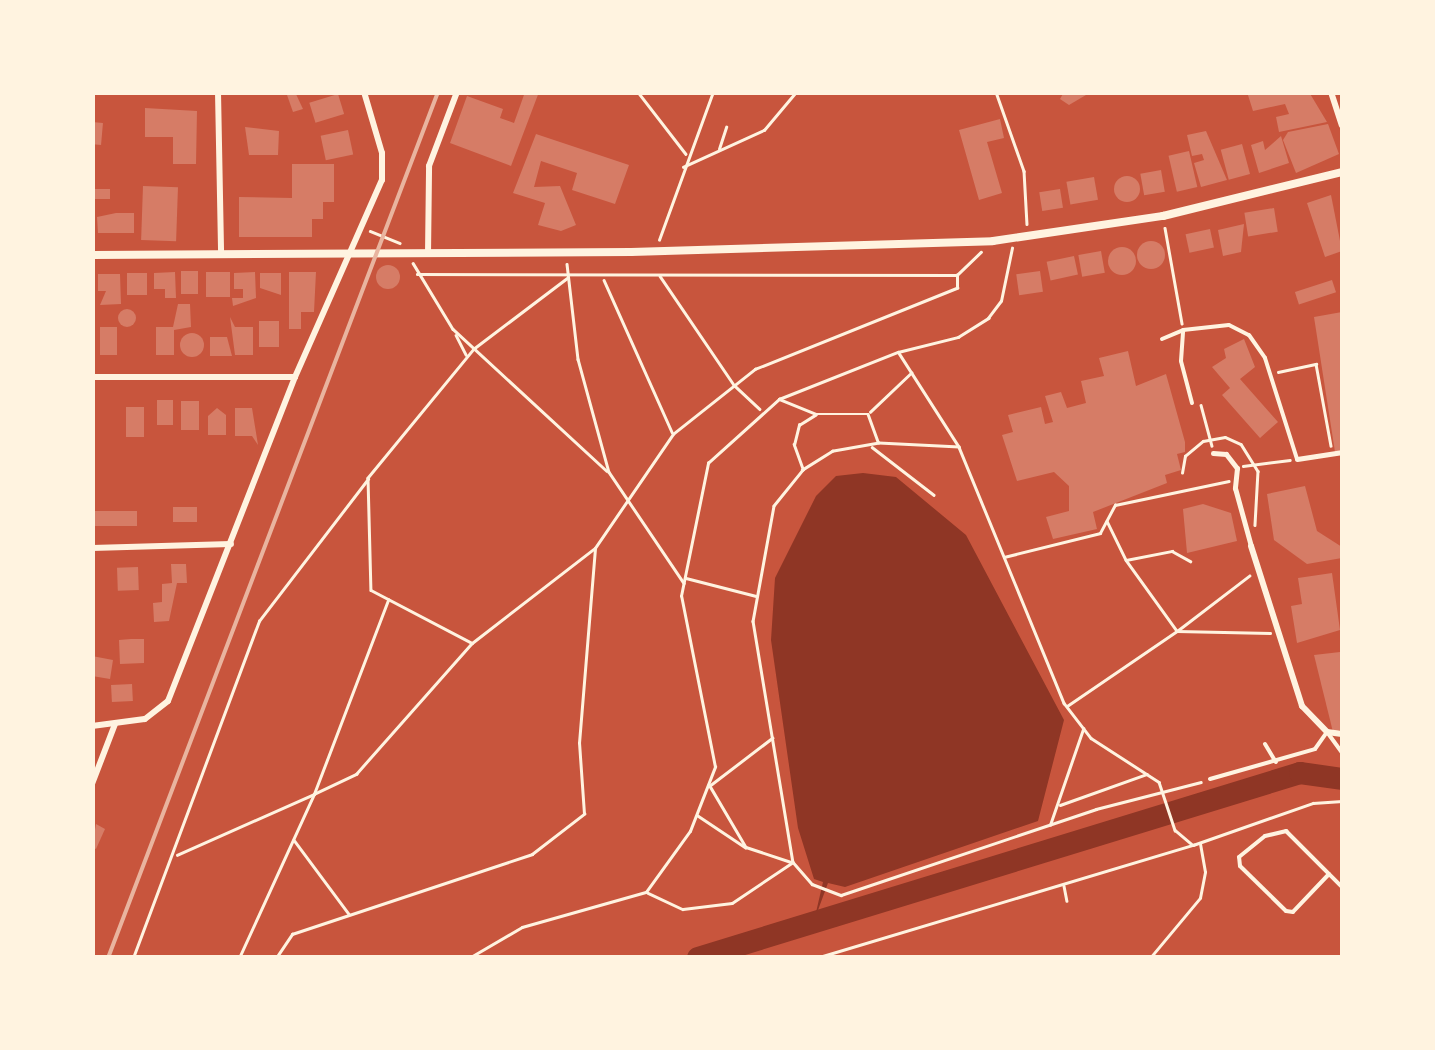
<!DOCTYPE html>
<style>
body{margin:0}
#map{position:relative;width:1435px;height:1050px;overflow:hidden;background:#c8553d;font-family:Roboto,sans-serif}
div>[style]{position:absolute}
[style*='--x']{left:calc(var(--x)*1px);top:calc(var(--y)*1px);width:calc(var(--w)*1px);rotate:calc(var(--a)*1deg)}
.water>*{inset:0;background:#8f3625}
.river>*{height:22px;margin:-11px;padding:0 11px;transform-origin:11px;border-radius:11px;background:#8f3625}
.building>*{inset:0;background:#d67c66;transform-origin:0 0}
.round{border-radius:50%}
.path>*{height:2.5px;margin:-1.25px;padding:0 1.25px;transform-origin:1.25px;border-radius:1.25px;background:#fff3e0}
.service>*{height:4px;margin:-2px;padding:0 2px;transform-origin:2px;border-radius:2px;background:#fff3e0}
.pedestrian>*{height:5px;margin:-2.5px;padding:0 2.5px;transform-origin:2.5px;border-radius:2.5px;background:#fff3e0}
.minor>*{height:6px;margin:-3px;padding:0 3px;transform-origin:3px;border-radius:3px;background:#fff3e0}
.tertiary>*{height:8px;margin:-4px;padding:0 4px;transform-origin:4px;border-radius:4px;background:#fff3e0}
.rail>*{height:4px;margin:-2px;padding:0 2px;transform-origin:2px;border-radius:2px;background:#e9b49f}
span{translate:-50% -50%;white-space:nowrap;text-align:center;line-height:1.15;-webkit-text-stroke:8px #fff3e0;paint-order:stroke}
.frame{position:absolute;inset:0;border:95px solid #fff3e0;pointer-events:none}
</style>
<div id="map">
<div class="water">
<i style="clip-path:polygon(863px 473px,896px 477px,966px 535px,1064px 720px,1038px 821px,845px 887px,828px 883px,814px 921px,823px 882px,814px 879px,798px 828px,771px 640px,775px 578px,816px 496px,836px 476px)"></i>
</div>
<div class="river">
<i style="--x:698;--y:958;--w:630;--a:-17.08"></i>
<i style="--x:1300;--y:773;--w:42;--a:8.1"></i>
</div>
<div class="building">
<i style="clip-path:polygon(295px 92px,303px 109px,293px 112px,287px 95px)"></i>
<i style="clip-path:polygon(525px 92px,539px 92px,511px 166px,450px 143px,467px 96px,503px 109px,500px 118px,514px 123px)"></i>
<i style="clip-path:polygon(1064px 92px,1082px 92px,1086px 95px,1069px 105px,1060px 99px)"></i>
<i style="clip-path:polygon(1247px 92px,1309px 92px,1327px 122px,1279px 132px,1276px 117px,1289px 114px,1285px 104px,1253px 111px)"></i>
<i style="left:338px;top:94px;width:21px;height:30px;rotate:73deg"></i>
<i style="clip-path:polygon(145px 108px,197px 111px,196px 164px,173px 164px,173px 137px,145px 137px)"></i>
<i style="clip-path:polygon(1000px 119px,1004px 138px,987px 142px,1002px 193px,979px 200px,959px 130px)"></i>
<i style="left:92px;top:122px;width:11px;height:22px;rotate:5deg"></i>
<i style="clip-path:polygon(1328px 124px,1339px 154px,1296px 173px,1283px 140px,1288px 132px)"></i>
<i style="clip-path:polygon(245px 127px,279px 131px,278px 155px,249px 155px)"></i>
<i style="left:348px;top:130px;width:25px;height:28px;rotate:78deg"></i>
<i style="clip-path:polygon(1206px 131px,1227px 180px,1201px 187px,1194px 163px,1204px 160px,1202px 154px,1192px 156px,1187px 135px)"></i>
<i style="clip-path:polygon(536px 134px,629px 165px,615px 204px,572px 190px,577px 173px,541px 161px,534px 187px,560px 186px,576px 225px,561px 231px,538px 225px,545px 203px,513px 193px)"></i>
<i style="clip-path:polygon(1281px 136px,1289px 163px,1259px 173px,1251px 145px,1263px 141px,1265px 150px)"></i>
<i style="left:1242px;top:144px;width:31px;height:22px;rotate:75deg"></i>
<i style="left:1189px;top:151px;width:37px;height:21px;rotate:77deg"></i>
<i style="clip-path:polygon(292px 164px,334px 164px,334px 202px,323px 202px,323px 219px,312px 219px,312px 237px,239px 237px,239px 197px,292px 198px)"></i>
<i style="left:1161px;top:170px;width:22px;height:21px;rotate:80deg"></i>
<i class="round" style="left:1114px;top:176px;width:26px;height:26px"></i>
<i style="left:1094px;top:177px;width:23px;height:28px;rotate:80deg"></i>
<i style="left:143px;top:186px;width:35px;height:54px;rotate:2deg"></i>
<i style="left:94px;top:189px;width:16px;height:10px"></i>
<i style="left:1060px;top:189px;width:19px;height:21px;rotate:81deg"></i>
<i style="clip-path:polygon(1331px 195px,1342px 251px,1325px 257px,1307px 203px)"></i>
<i style="left:1274px;top:208px;width:24px;height:30px;rotate:81deg"></i>
<i style="clip-path:polygon(116px 213px,134px 213px,134px 233px,98px 233px,97px 217px)"></i>
<i style="clip-path:polygon(1244px 224px,1241px 252px,1223px 256px,1218px 230px)"></i>
<i style="left:1210px;top:229px;width:19px;height:25px;rotate:78deg"></i>
<i class="round" style="left:1137px;top:241px;width:28px;height:28px"></i>
<i class="round" style="left:1108px;top:247px;width:28px;height:28px"></i>
<i style="left:1101px;top:251px;width:22px;height:23px;rotate:80deg"></i>
<i style="left:1074px;top:256px;width:19px;height:28px;rotate:78deg"></i>
<i class="round" style="left:376px;top:265px;width:24px;height:24px"></i>
<i style="left:181px;top:271px;width:17px;height:23px"></i>
<i style="left:1040px;top:271px;width:21px;height:24px;rotate:82deg"></i>
<i style="clip-path:polygon(175px 272px,176px 298px,165px 298px,165px 289px,154px 289px,154px 273px)"></i>
<i style="left:230px;top:272px;width:25px;height:24px;rotate:90deg"></i>
<i style="clip-path:polygon(255px 272px,256px 298px,233px 306px,232px 298px,243px 298px,243px 289px,234px 289px,234px 273px)"></i>
<i style="clip-path:polygon(289px 272px,316px 272px,314px 312px,301px 312px,301px 329px,289px 329px)"></i>
<i style="left:127px;top:273px;width:20px;height:22px"></i>
<i style="clip-path:polygon(260px 273px,281px 273px,281px 295px,260px 288px)"></i>
<i style="clip-path:polygon(98px 274px,120px 274px,121px 304px,100px 305px,106px 291px,98px 291px)"></i>
<i style="left:1332px;top:280px;width:13px;height:39px;rotate:72deg"></i>
<i style="clip-path:polygon(178px 304px,190px 304px,191px 327px,174px 330px,174px 355px,156px 355px,156px 327px,173px 327px)"></i>
<i class="round" style="left:118px;top:309px;width:18px;height:18px"></i>
<i style="clip-path:polygon(1342px 312px,1342px 451px,1335px 452px,1314px 317px)"></i>
<i style="clip-path:polygon(230px 317px,235px 327px,253px 327px,253px 355px,235px 355px)"></i>
<i style="left:259px;top:321px;width:20px;height:26px"></i>
<i style="left:117px;top:327px;width:28px;height:17px;rotate:90deg"></i>
<i class="round" style="left:180px;top:333px;width:24px;height:24px"></i>
<i style="clip-path:polygon(210px 337px,227px 337px,232px 356px,210px 356px)"></i>
<i style="clip-path:polygon(1244px 339px,1255px 367px,1240px 379px,1278px 422px,1260px 438px,1222px 395px,1230px 388px,1212px 367px,1226px 358px,1224px 349px)"></i>
<i style="clip-path:polygon(1128px 351px,1136px 386px,1166px 374px,1185px 442px,1185px 452px,1177px 454px,1181px 470px,1165px 475px,1167px 483px,1093px 512px,1097px 529px,1053px 539px,1046px 517px,1069px 511px,1069px 486px,1054px 472px,1017px 481px,1002px 435px,1013px 432px,1008px 415px,1041px 407px,1045px 424px,1053px 422px,1045px 396px,1061px 392px,1067px 408px,1086px 403px,1081px 381px,1104px 376px,1099px 358px)"></i>
<i style="left:173px;top:400px;width:25px;height:16px;rotate:90deg"></i>
<i style="left:181px;top:401px;width:18px;height:29px"></i>
<i style="left:126px;top:407px;width:18px;height:30px"></i>
<i style="clip-path:polygon(217px 408px,226px 415px,226px 435px,208px 435px,208px 416px)"></i>
<i style="clip-path:polygon(235px 408px,252px 408px,258px 445px,252px 436px,235px 436px)"></i>
<i style="clip-path:polygon(1305px 486px,1317px 531px,1342px 547px,1342px 558px,1307px 564px,1274px 540px,1267px 494px)"></i>
<i style="clip-path:polygon(1203px 504px,1231px 513px,1237px 541px,1187px 553px,1183px 509px)"></i>
<i style="left:173px;top:507px;width:24px;height:15px"></i>
<i style="left:93px;top:511px;width:44px;height:15px"></i>
<i style="clip-path:polygon(171px 564px,186px 564px,187px 583px,177px 583px,169px 621px,154px 622px,153px 603px,162px 602px,162px 584px,172px 583px)"></i>
<i style="left:138px;top:567px;width:23px;height:21px;rotate:88deg"></i>
<i style="clip-path:polygon(1332px 573px,1340px 630px,1297px 643px,1291px 606px,1302px 604px,1298px 578px)"></i>
<i style="clip-path:polygon(131px 639px,144px 639px,144px 663px,120px 664px,119px 640px)"></i>
<i style="clip-path:polygon(1340px 652px,1342px 730px,1333px 732px,1314px 655px)"></i>
<i style="clip-path:polygon(92px 656px,113px 660px,110px 679px,92px 676px)"></i>
<i style="left:132px;top:684px;width:17px;height:21px;rotate:87deg"></i>
<i style="clip-path:polygon(96px 824px,105px 829px,96px 849px,92px 847px)"></i>
</div>
<div class="path">
<i style="--x:638;--y:92;--w:78;--a:52.3"></i>
<i style="--x:996;--y:92;--w:84;--a:70.5"></i>
<i style="--x:1024;--y:171;--w:53;--a:86.8"></i>
<i style="--x:719;--y:149;--w:23;--a:-72"></i>
<i style="--x:683;--y:167;--w:89;--a:-24.6"></i>
<i style="--x:764;--y:130;--w:50;--a:-49.9"></i>
<i style="--x:1165;--y:228;--w:97;--a:79.9"></i>
<i style="--x:370;--y:231;--w:32;--a:22"></i>
<i style="--x:659;--y:240;--w:158;--a:-70"></i>
<i style="--x:413;--y:263;--w:77;--a:58.8"></i>
<i style="--x:453;--y:329;--w:209;--a:42.7"></i>
<i style="--x:567;--y:264;--w:96;--a:83.4"></i>
<i style="--x:578;--y:359;--w:117;--a:74.7"></i>
<i style="--x:609;--y:472;--w:134;--a:56"></i>
<i style="--x:417;--y:274;--w:540;--a:0.11"></i>
<i style="--x:957;--y:275;--w:33;--a:-44"></i>
<i style="--x:660;--y:276;--w:132;--a:55.8"></i>
<i style="--x:734;--y:385;--w:35;--a:43"></i>
<i style="--x:568;--y:278;--w:118;--a:142.9"></i>
<i style="--x:474;--y:349;--w:167;--a:129.4"></i>
<i style="--x:368;--y:478;--w:112;--a:88.5"></i>
<i style="--x:371;--y:590;--w:114;--a:27.7"></i>
<i style="--x:472;--y:643;--w:155;--a:-37.7"></i>
<i style="--x:595;--y:548;--w:138;--a:-55.6"></i>
<i style="--x:673;--y:434;--w:105;--a:-38.4"></i>
<i style="--x:755;--y:369;--w:218;--a:-21.9"></i>
<i style="--x:957;--y:288;--w:13;--a:-90"></i>
<i style="--x:604;--y:280;--w:167;--a:65.9"></i>
<i style="--x:456;--y:335;--w:22;--a:63"></i>
<i style="--x:899;--y:353;--w:112;--a:57.4"></i>
<i style="--x:959;--y:447;--w:277;--a:67.7"></i>
<i style="--x:1064;--y:703;--w:44;--a:52.4"></i>
<i style="--x:1091;--y:738;--w:81;--a:32.9"></i>
<i style="--x:1159;--y:782;--w:51;--a:71.6"></i>
<i style="--x:1175;--y:830;--w:23;--a:40"></i>
<i style="--x:1193;--y:845;--w:127;--a:-19.3"></i>
<i style="--x:1313;--y:803;--w:29;--a:-4"></i>
<i style="--x:1278;--y:372;--w:39;--a:-12"></i>
<i style="--x:1316;--y:364;--w:83;--a:79.6"></i>
<i style="--x:779;--y:399;--w:40;--a:22"></i>
<i style="--x:816;--y:414;--w:52;--a:0"></i>
<i style="--x:868;--y:414;--w:30;--a:70"></i>
<i style="--x:1201;--y:405;--w:42;--a:75"></i>
<i style="--x:870;--y:412;--w:57;--a:-43.6"></i>
<i style="--x:872;--y:447;--w:78;--a:37.7"></i>
<i style="--x:959;--y:447;--w:80;--a:-177.1"></i>
<i style="--x:879;--y:443;--w:47;--a:170.1"></i>
<i style="--x:833;--y:451;--w:36;--a:148"></i>
<i style="--x:803;--y:470;--w:46;--a:128.9"></i>
<i style="--x:774;--y:506;--w:117;--a:100.3"></i>
<i style="--x:753;--y:621;--w:244;--a:80.6"></i>
<i style="--x:793;--y:862;--w:29;--a:49"></i>
<i style="--x:812;--y:884;--w:31;--a:21"></i>
<i style="--x:841;--y:895;--w:269;--a:-18.6"></i>
<i style="--x:1096;--y:809;--w:108;--a:-14.4"></i>
<i style="--x:1243;--y:466;--w:47;--a:-7.3"></i>
<i style="--x:803;--y:470;--w:27;--a:-110"></i>
<i style="--x:794;--y:445;--w:21;--a:-76"></i>
<i style="--x:799;--y:425;--w:19;--a:-32"></i>
<i style="--x:1182;--y:473;--w:17;--a:-80"></i>
<i style="--x:1185;--y:456;--w:23;--a:-40"></i>
<i style="--x:1203;--y:441;--w:22;--a:-10"></i>
<i style="--x:1225;--y:437;--w:17;--a:24"></i>
<i style="--x:1241;--y:444;--w:32;--a:58"></i>
<i style="--x:1258;--y:471;--w:54;--a:93.2"></i>
<i style="--x:1107;--y:521;--w:43;--a:64"></i>
<i style="--x:1126;--y:560;--w:47;--a:-11.1"></i>
<i style="--x:1172;--y:551;--w:21;--a:29"></i>
<i style="--x:1004;--y:557;--w:99;--a:-14"></i>
<i style="--x:1100;--y:533;--w:32;--a:-62"></i>
<i style="--x:1115;--y:505;--w:116;--a:-11.9"></i>
<i style="--x:1126;--y:560;--w:87;--a:54.3"></i>
<i style="--x:1177;--y:631;--w:91;--a:-37.4"></i>
<i style="--x:686;--y:578;--w:72;--a:14.4"></i>
<i style="--x:1067;--y:706;--w:133;--a:-34.3"></i>
<i style="--x:1177;--y:631;--w:93;--a:1.2"></i>
<i style="--x:773;--y:738;--w:79;--a:142.7"></i>
<i style="--x:710;--y:786;--w:71;--a:59.5"></i>
<i style="--x:746;--y:847;--w:47;--a:18.4"></i>
<i style="--x:1060;--y:805;--w:92;--a:-19.6"></i>
<i style="--x:697;--y:815;--w:58;--a:33.7"></i>
<i style="--x:1050;--y:825;--w:102;--a:-71"></i>
<i style="--x:294;--y:840;--w:92;--a:53.4"></i>
<i style="--x:177;--y:855;--w:150;--a:-24"></i>
<i style="--x:314;--y:794;--w:208;--a:-69.1"></i>
<i style="--x:1064;--y:886;--w:15;--a:79"></i>
<i style="--x:648;--y:893;--w:38;--a:25"></i>
<i style="--x:683;--y:909;--w:49;--a:-7"></i>
<i style="--x:732;--y:903;--w:73;--a:-33.9"></i>
<i style="--x:133;--y:958;--w:360;--a:-69.5"></i>
<i style="--x:259;--y:621;--w:179;--a:-52.5"></i>
<i style="--x:239;--y:958;--w:180;--a:-65.4"></i>
<i style="--x:314;--y:794;--w:47;--a:-25.5"></i>
<i style="--x:356;--y:774;--w:174;--a:-48.5"></i>
<i style="--x:276;--y:958;--w:29;--a:-56"></i>
<i style="--x:292;--y:934;--w:253;--a:-18.4"></i>
<i style="--x:532;--y:854;--w:66;--a:-37.6"></i>
<i style="--x:584;--y:814;--w:71;--a:-94"></i>
<i style="--x:579;--y:743;--w:194;--a:-85.3"></i>
<i style="--x:469;--y:958;--w:61;--a:-30.3"></i>
<i style="--x:522;--y:927;--w:129;--a:-15.8"></i>
<i style="--x:646;--y:892;--w:75;--a:-54.2"></i>
<i style="--x:690;--y:831;--w:69;--a:-68.7"></i>
<i style="--x:715;--y:767;--w:174;--a:-101.2"></i>
<i style="--x:681;--y:596;--w:136;--a:-78.5"></i>
<i style="--x:708;--y:463;--w:96;--a:-42"></i>
<i style="--x:779;--y:399;--w:128;--a:-21.6"></i>
<i style="--x:898;--y:352;--w:62;--a:-14"></i>
<i style="--x:958;--y:337;--w:36;--a:-32"></i>
<i style="--x:988;--y:318;--w:21;--a:-53"></i>
<i style="--x:1001;--y:301;--w:54;--a:-78.3"></i>
<i style="--x:816;--y:958;--w:394;--a:-16.7"></i>
<i style="--x:1150;--y:958;--w:78;--a:-50.2"></i>
<i style="--x:1200;--y:898;--w:26;--a:-79"></i>
<i style="--x:1205;--y:872;--w:28;--a:-100"></i>
</div>
<div class="service">
<i style="--x:1162;--y:339;--w:21;--a:-23"></i>
<i style="--x:1192;--y:403;--w:43;--a:-104.7"></i>
<i style="--x:1181;--y:361;--w:31;--a:-86"></i>
<i style="--x:1183;--y:330;--w:46;--a:-6.2"></i>
<i style="--x:1229;--y:325;--w:22;--a:27"></i>
<i style="--x:1249;--y:335;--w:28;--a:55"></i>
<i style="--x:1265;--y:358;--w:106;--a:72.4"></i>
<i style="--x:1265;--y:744;--w:21;--a:59"></i>
<i style="--x:1210;--y:779;--w:109;--a:-15.9"></i>
<i style="--x:1315;--y:749;--w:21;--a:-55"></i>
<i style="--x:1327;--y:732;--w:26;--a:54"></i>
<i style="--x:1329;--y:874;--w:52;--a:133.5"></i>
<i style="--x:1293;--y:912;--w:7;--a:-172"></i>
<i style="--x:1286;--y:911;--w:64;--a:-135.6"></i>
<i style="--x:1240;--y:866;--w:9;--a:-96"></i>
<i style="--x:1239;--y:857;--w:33;--a:-39"></i>
<i style="--x:1265;--y:836;--w:22;--a:-13"></i>
<i style="--x:1286;--y:831;--w:79;--a:45"></i>
</div>
<div class="pedestrian">
<i style="--x:1213;--y:453;--w:13;--a:4"></i>
<i style="--x:1226;--y:454;--w:18;--a:52"></i>
<i style="--x:1237;--y:468;--w:20;--a:96"></i>
<i style="--x:1235;--y:488;--w:60;--a:74.6"></i>
<i style="--x:1297;--y:459;--w:46;--a:-8.8"></i>
</div>
<div class="minor">
<i style="--x:218;--y:92;--w:163;--a:88.9"></i>
<i style="--x:1331;--y:92;--w:35;--a:72"></i>
<i style="--x:428;--y:254;--w:88;--a:-89.3"></i>
<i style="--x:429;--y:166;--w:79;--a:-69.3"></i>
<i style="--x:92;--y:377;--w:203;--a:0"></i>
<i style="--x:1251;--y:546;--w:168;--a:72.3"></i>
<i style="--x:1302;--y:706;--w:36;--a:46"></i>
<i style="--x:1327;--y:732;--w:15;--a:8"></i>
<i style="--x:92;--y:548;--w:139;--a:-1.6"></i>
<i style="--x:92;--y:726;--w:53;--a:-7.5"></i>
<i style="--x:145;--y:719;--w:29;--a:-38"></i>
<i style="--x:168;--y:701;--w:348;--a:-68.6"></i>
<i style="--x:295;--y:377;--w:215;--a:-66.2"></i>
<i style="--x:382;--y:180;--w:27;--a:-90"></i>
<i style="--x:382;--y:153;--w:64;--a:-106.4"></i>
<i style="--x:92;--y:784;--w:64;--a:-69"></i>
</div>
<div class="tertiary">
<i style="--x:92;--y:255;--w:539;--a:-0.32"></i>
<i style="--x:631;--y:252;--w:362;--a:-1.7"></i>
<i style="--x:993;--y:241;--w:172;--a:-8.4"></i>
<i style="--x:1163;--y:216;--w:184;--a:-13.8"></i>
</div>
<div class="rail">
<i style="--x:108;--y:958;--w:927;--a:-69.14"></i>
</div>
<div class="frame"></div>
</div>
